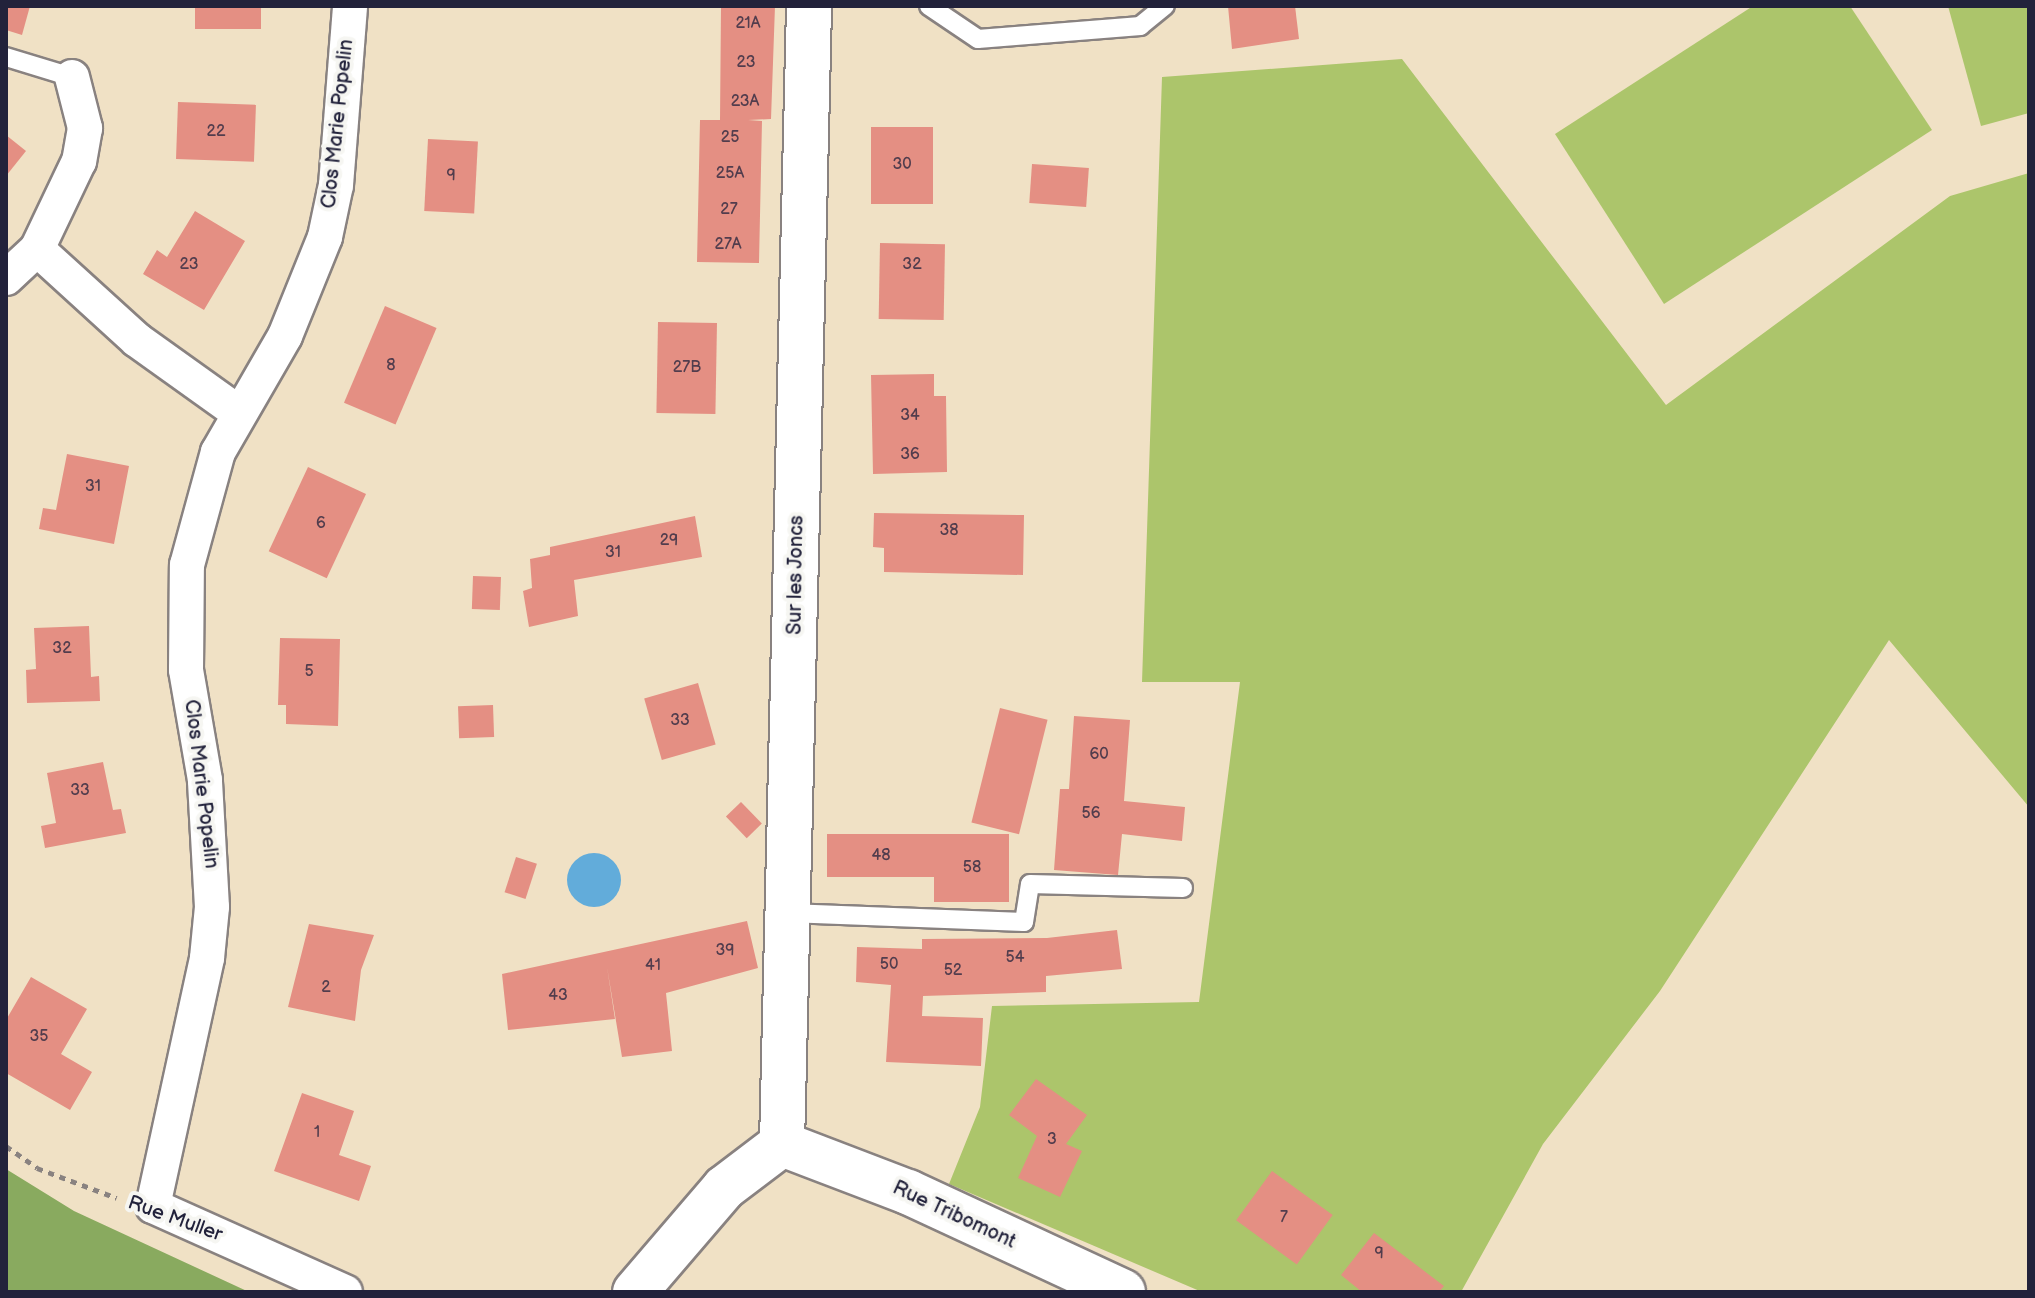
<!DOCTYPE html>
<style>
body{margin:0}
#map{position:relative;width:2035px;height:1298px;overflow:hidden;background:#f0e1c5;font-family:"Balsamiq Sans",sans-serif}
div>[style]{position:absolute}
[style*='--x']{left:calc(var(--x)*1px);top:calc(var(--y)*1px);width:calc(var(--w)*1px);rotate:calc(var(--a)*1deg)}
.green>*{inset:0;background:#acc56b}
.forest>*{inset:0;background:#89aa5f}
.water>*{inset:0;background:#62acda}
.round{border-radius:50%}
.building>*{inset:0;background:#e48f83;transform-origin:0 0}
.path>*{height:5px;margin-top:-2.5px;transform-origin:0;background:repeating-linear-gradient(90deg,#898280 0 6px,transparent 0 12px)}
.roads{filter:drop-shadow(2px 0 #898280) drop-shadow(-2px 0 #898280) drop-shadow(0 2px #898280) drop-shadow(0 -2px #898280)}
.lane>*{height:18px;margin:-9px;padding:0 9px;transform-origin:9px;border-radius:9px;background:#fff}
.street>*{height:34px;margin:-17px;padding:0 17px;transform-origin:17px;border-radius:17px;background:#fff}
.secondary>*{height:44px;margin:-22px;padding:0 22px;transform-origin:22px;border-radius:22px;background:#fff}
span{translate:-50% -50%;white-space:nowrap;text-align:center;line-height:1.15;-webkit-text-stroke:8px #f6f6f2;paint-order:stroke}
.number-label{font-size:16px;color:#523d4d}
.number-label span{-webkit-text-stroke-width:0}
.street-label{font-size:20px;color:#22223b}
.frame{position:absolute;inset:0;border:8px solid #22223b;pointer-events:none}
</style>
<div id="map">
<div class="green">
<i style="clip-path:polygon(1753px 6px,1850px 6px,1932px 130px,1664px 304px,1555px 134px)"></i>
<i style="clip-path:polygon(1948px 6px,2029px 6px,2029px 113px,1981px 126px)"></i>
<i style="clip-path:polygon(1402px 59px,1666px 405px,1950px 196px,2029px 173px,2029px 807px,1889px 640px,1660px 991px,1543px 1144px,1461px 1292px,1202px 1292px,949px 1184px,980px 1107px,992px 1006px,1199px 1002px,1240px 682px,1142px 682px,1162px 77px)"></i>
</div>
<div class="forest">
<i style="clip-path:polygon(6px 1169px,74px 1211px,249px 1292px,6px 1292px)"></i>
</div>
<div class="water">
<i class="round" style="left:567px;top:853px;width:54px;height:54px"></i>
</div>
<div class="building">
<i style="clip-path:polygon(6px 6px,30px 6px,22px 35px,6px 30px)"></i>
<i style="left:195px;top:6px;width:66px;height:23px"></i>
<i style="clip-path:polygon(721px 6px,775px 6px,771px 119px,748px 120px,762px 121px,759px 263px,697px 262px,700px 120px,720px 120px)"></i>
<i style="clip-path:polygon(1228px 6px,1295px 6px,1299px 39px,1232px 49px)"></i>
<i style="left:178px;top:102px;width:78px;height:57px;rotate:2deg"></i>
<i style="left:871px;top:127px;width:62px;height:77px"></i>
<i style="clip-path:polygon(6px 135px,26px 151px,6px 176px)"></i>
<i style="left:428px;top:139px;width:50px;height:72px;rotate:3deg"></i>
<i style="left:1032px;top:164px;width:57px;height:39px;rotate:4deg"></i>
<i style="clip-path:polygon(195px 211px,245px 241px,204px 310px,143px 274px,157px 250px,167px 257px)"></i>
<i style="left:880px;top:243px;width:65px;height:76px;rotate:1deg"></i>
<i style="left:385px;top:306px;width:56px;height:105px;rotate:23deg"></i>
<i style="left:658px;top:322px;width:59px;height:91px;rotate:1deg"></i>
<i style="clip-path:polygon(934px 374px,934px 396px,946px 396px,947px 472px,873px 474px,871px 375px)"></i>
<i style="clip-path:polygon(67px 454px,129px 466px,114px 544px,39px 529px,43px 508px,56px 510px)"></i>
<i style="left:308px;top:467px;width:64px;height:93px;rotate:25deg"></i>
<i style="clip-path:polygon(874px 513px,1024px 515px,1023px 575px,884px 572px,884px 548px,873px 547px)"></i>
<i style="clip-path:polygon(695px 516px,702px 557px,574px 580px,578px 616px,529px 627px,523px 591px,532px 588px,530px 559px,550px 555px,550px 547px)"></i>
<i style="left:473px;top:576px;width:28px;height:33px;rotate:2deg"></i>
<i style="clip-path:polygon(89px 626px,91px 677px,99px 676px,100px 701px,27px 703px,26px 670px,36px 669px,34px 628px)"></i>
<i style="clip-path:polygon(280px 638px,340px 639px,338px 726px,286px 724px,286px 705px,278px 705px)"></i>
<i style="left:698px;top:683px;width:64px;height:56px;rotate:74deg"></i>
<i style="left:493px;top:705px;width:32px;height:35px;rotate:88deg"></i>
<i style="left:1000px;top:708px;width:49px;height:118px;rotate:14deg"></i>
<i style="clip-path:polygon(1074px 716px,1130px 720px,1124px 801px,1185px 807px,1182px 841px,1122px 834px,1118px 875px,1054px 870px,1060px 789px,1069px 789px)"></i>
<i style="clip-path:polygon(103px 762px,113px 810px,121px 809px,126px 833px,45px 848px,41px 826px,56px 823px,47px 773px)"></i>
<i style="left:741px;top:802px;width:30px;height:21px;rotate:46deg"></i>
<i style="clip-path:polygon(827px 834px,1009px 834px,1009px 902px,934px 902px,934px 877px,827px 877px)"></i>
<i style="left:516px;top:857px;width:22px;height:37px;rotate:18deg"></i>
<i style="clip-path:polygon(747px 921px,758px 968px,666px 993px,672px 1051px,622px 1057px,607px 967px,615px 1019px,508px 1030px,502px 974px)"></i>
<i style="clip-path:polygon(309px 924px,374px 935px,361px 970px,355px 1021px,288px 1007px)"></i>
<i style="clip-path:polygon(1117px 930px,1122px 969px,1046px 976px,1046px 992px,923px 996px,922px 1016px,983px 1018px,981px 1066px,886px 1062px,891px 985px,856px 982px,857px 947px,922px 949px,922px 939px,1047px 938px)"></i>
<i style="clip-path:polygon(31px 977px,87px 1009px,61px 1054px,92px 1072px,70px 1110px,6px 1073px,6px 1020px)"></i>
<i style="clip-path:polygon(1036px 1079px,1087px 1115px,1066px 1144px,1082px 1151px,1060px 1197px,1018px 1178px,1037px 1136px,1009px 1115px)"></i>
<i style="clip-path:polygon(302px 1093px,354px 1111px,339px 1155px,371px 1166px,359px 1201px,274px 1171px)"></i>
<i style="left:1272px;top:1171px;width:75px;height:61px;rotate:36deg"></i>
<i style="clip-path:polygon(1374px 1233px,1444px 1286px,1439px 1292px,1362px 1292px,1341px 1275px)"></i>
</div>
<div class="path">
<i style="--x:6;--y:1146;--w:38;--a:35"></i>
<i style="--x:37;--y:1168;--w:85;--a:20.6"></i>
</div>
<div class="roads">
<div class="lane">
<i style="--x:929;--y:6;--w:59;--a:34"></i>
<i style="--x:978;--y:39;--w:163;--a:-4.6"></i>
<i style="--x:1140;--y:26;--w:32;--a:-39"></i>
<i style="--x:6;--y:57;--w:69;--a:16.9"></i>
<i style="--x:788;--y:913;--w:236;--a:2.2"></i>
<i style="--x:1024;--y:922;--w:38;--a:-81"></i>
<i style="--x:1030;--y:884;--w:153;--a:1.5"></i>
</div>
<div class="street">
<i style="--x:72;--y:77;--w:53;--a:75.7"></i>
<i style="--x:85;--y:128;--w:34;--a:100"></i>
<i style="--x:79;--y:161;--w:98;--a:115.5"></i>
<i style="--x:37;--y:249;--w:135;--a:42.3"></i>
<i style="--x:137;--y:340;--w:125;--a:35.6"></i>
<i style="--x:6;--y:278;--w:42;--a:-43.1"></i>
<i style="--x:345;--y:1292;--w:210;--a:-155.9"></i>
<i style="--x:153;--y:1206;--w:254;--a:-77.7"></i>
<i style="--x:207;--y:958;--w:51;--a:-84.4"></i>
<i style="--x:212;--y:907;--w:127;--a:-93.2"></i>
<i style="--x:205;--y:780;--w:112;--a:-99.8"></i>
<i style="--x:186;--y:670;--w:105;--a:-89.5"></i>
<i style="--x:187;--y:565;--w:117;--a:-74.7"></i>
<i style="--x:218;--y:452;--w:134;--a:-60"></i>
<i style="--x:285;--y:336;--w:107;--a:-68"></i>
<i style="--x:325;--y:237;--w:53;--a:-78.1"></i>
<i style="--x:336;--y:185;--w:180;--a:-85.5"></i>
</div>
<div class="secondary">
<i style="--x:782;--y:1144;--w:1138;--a:-88.64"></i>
<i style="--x:782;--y:1144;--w:135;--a:20.9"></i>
<i style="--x:908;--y:1192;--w:237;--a:24.9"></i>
<i style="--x:635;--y:1292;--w:137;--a:-49.4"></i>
<i style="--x:724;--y:1188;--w:73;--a:-37.2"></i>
</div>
</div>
<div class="number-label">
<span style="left:748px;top:24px">21A</span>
<span style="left:746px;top:63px">23</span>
<span style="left:745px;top:102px">23A</span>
<span style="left:216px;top:132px">22</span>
<span style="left:730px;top:138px">25</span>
<span style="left:902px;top:165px">30</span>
<span style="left:730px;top:174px">25A</span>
<span style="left:451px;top:176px">9</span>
<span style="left:729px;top:210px">27</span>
<span style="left:728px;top:245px">27A</span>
<span style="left:189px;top:265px">23</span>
<span style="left:912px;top:265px">32</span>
<span style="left:391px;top:366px">8</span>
<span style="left:687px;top:368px">27B</span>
<span style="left:910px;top:416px">34</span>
<span style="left:910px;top:455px">36</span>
<span style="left:93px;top:487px">31</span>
<span style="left:321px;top:524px">6</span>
<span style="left:949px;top:531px">38</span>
<span style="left:669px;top:541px">29</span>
<span style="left:613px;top:553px">31</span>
<span style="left:62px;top:649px">32</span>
<span style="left:309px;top:672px">5</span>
<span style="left:680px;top:721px">33</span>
<span style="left:1099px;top:755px">60</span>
<span style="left:80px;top:791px">33</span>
<span style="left:1091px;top:814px">56</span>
<span style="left:881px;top:856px">48</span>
<span style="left:972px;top:868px">58</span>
<span style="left:725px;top:951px">39</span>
<span style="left:1015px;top:958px">54</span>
<span style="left:889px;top:965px">50</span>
<span style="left:653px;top:966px">41</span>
<span style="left:953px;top:971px">52</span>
<span style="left:326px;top:988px">2</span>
<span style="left:558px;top:996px">43</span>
<span style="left:39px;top:1037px">35</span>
<span style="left:317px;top:1133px">1</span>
<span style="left:1052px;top:1140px">3</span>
<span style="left:1284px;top:1218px">7</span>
<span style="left:1379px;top:1254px">9</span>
</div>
<div class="street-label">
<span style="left:338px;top:124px;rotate:-84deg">Clos Marie Popelin</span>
<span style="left:796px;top:575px;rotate:-89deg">Sur les Joncs</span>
<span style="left:201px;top:784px;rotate:83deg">Clos Marie Popelin</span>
<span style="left:954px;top:1215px;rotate:25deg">Rue Tribomont</span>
<span style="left:175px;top:1219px;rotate:20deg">Rue Muller</span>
</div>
<div class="frame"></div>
</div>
